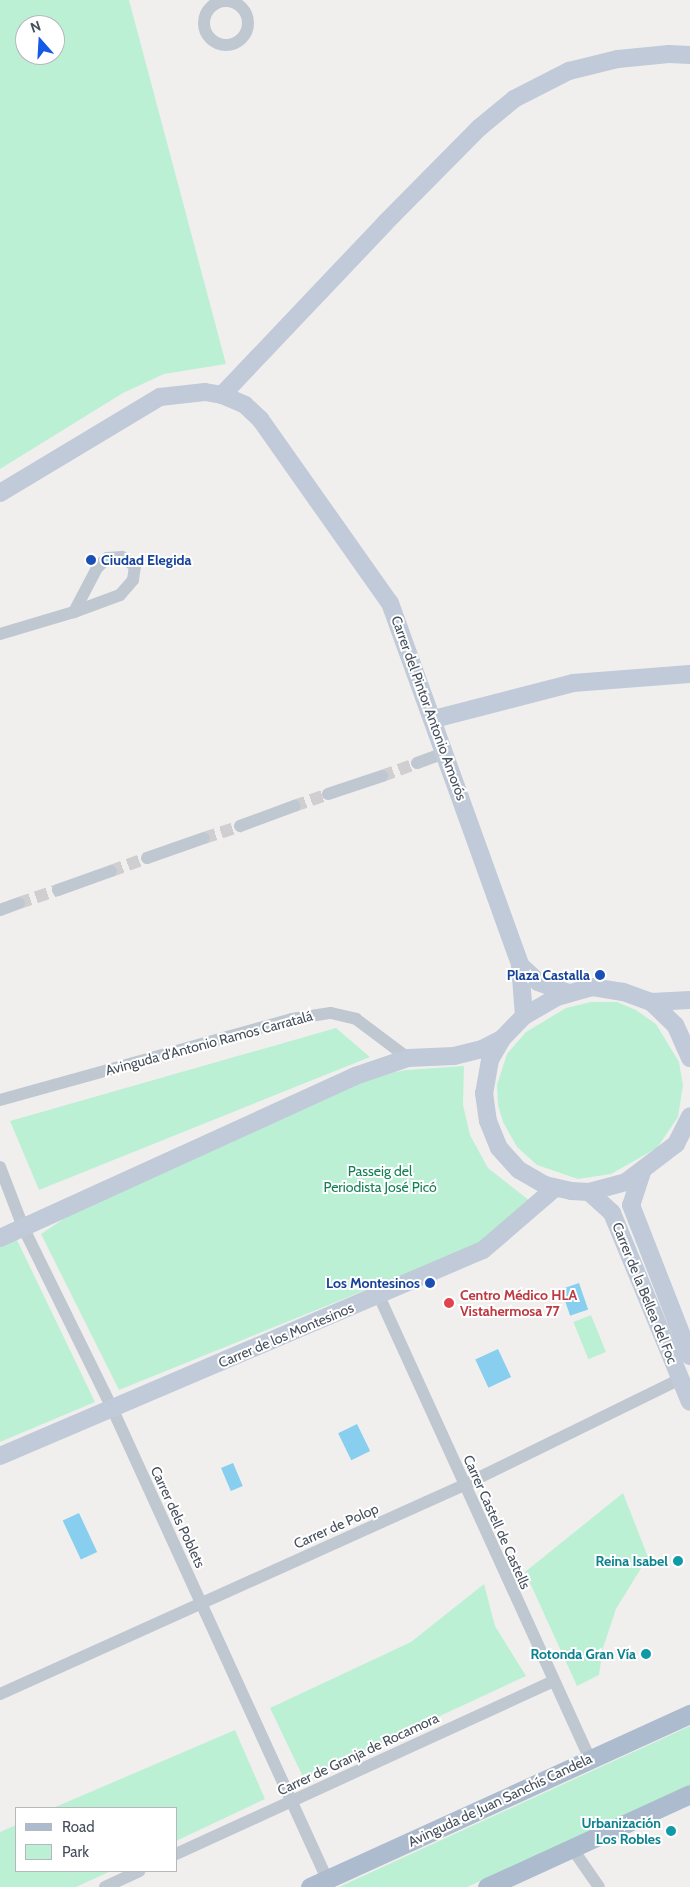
<!DOCTYPE html>
<meta charset="utf-8">
<style>
body{margin:0}
#map{position:relative;width:690px;height:1887px;overflow:hidden;background:#f1efee;font-family:Cabin,sans-serif}
div>[style]{position:absolute}
[style*='--x']{left:calc(var(--x)*1px);top:calc(var(--y)*1px);width:calc(var(--w)*1px);rotate:calc(var(--a)*1deg)}
.green>*{inset:0;background:#bcf0d5;transform-origin:0 0}
.water>*{inset:0;background:#88ceee;transform-origin:0 0}
.street-tunnel>*{height:12px;margin-top:-6px;transform-origin:0;background:repeating-linear-gradient(90deg,#cfcfd1 0 12px,transparent 0 18px)}
.street>*{height:12px;margin:-6px;padding:0 6px;transform-origin:6px;border-radius:6px;background:#bfc7d1}
.street>.ring{margin:-6px;padding:0;box-sizing:content-box;background:none;border:12px solid #bfc7d1;border-radius:50%}
.secondary>*{height:18px;margin:-9px;padding:0 9px;transform-origin:9px;border-radius:9px;background:#c1cad8}
.primary>*{height:19px;margin:-9.5px;padding:0 9.5px;transform-origin:9.5px;border-radius:9.5px;background:#adbbce}
.dots>*{width:14px;height:14px;translate:-50% -50%;box-sizing:border-box;border:2px solid #fff;border-radius:50%}
span{translate:-50% -50%;white-space:nowrap;text-align:center;line-height:1.15;-webkit-text-stroke:4px #fff;paint-order:stroke}
.transit-label{font-size:14px;color:#164399;font-weight:700}
.left{translate:0 -50%;text-align:left}
.right{translate:-100% -50%;text-align:right}
.street-label{font-size:14px;color:#46505d}
.park-label{font-size:14px;color:#158055}
.health-label{font-size:14px;color:#be3a42;font-weight:700}
.culture-label{font-size:14px;color:#0d838f;font-weight:700}
.legend{position:absolute;left:15px;top:1807px;width:162px;height:65px;box-sizing:border-box;background:#fff;border:1px solid #b5b9be;margin:0;padding:6px 9px;list-style:none;font-size:15px;color:#46505d}
.legend li{display:flex;align-items:center;gap:10px;height:25px}
.legend b{width:25px;border:1px solid #b5b9be}
.north{position:absolute;left:15px;top:15px;width:50px;height:50px;box-sizing:border-box;background:#fff;border:1px solid #b5b9be;border-radius:50%;rotate:341deg;font-size:14px;font-weight:700;line-height:20px;text-align:center;color:#46505d}
.north::after{content:'';display:block;margin:auto;width:18px;height:22px;background:#155ae5;clip-path:polygon(50% 0,100% 100%,50% 72%,0 100%)}
</style>
<div id="map">
<div class="green">
<i style="clip-path:polygon(evenodd,0 0,129px 0,226px 364px,164px 374px,123px 393px,0 469px,0 0,25px 25px,55px 25px,55px 55px,25px 55px,25px 25px)"></i>
<i style="clip-path:polygon(591px 1002px,617px 1002px,636px 1010px,656px 1024px,679px 1062px,683px 1085px,678px 1117px,657px 1148px,611px 1174px,578px 1179px,537px 1165px,517px 1147px,503px 1122px,498px 1105px,497px 1085px,507px 1054px,526px 1032px,566px 1008px)"></i>
<i style="clip-path:polygon(336px 1028px,370px 1057px,39px 1190px,10px 1121px)"></i>
<i style="clip-path:polygon(464px 1066px,463px 1105px,470px 1135px,488px 1168px,530px 1201px,474px 1246px,119px 1390px,41px 1234px,71px 1214px,379px 1075px,406px 1070px)"></i>
<i style="clip-path:polygon(17px 1240px,95px 1402px,0 1442px,0 1247px)"></i>
<i style="left:591px;top:1315px;width:40px;height:19px;rotate:68deg"></i>
<i style="clip-path:polygon(623px 1493px,648px 1557px,616px 1609px,603px 1648px,599px 1675px,577px 1686px,525px 1572px)"></i>
<i style="clip-path:polygon(484px 1584px,495px 1626px,526px 1676px,304px 1779px,270px 1708px,411px 1642px)"></i>
<i style="clip-path:polygon(690px 1726px,690px 1786px,467px 1887px,339px 1887px)"></i>
<i style="clip-path:polygon(235px 1730px,265px 1799px,176px 1841px,176px 1808px,53px 1808px)"></i>
<i style="clip-path:polygon(16px 1825px,16px 1871px,111px 1871px,76px 1887px,0 1887px,0 1832px)"></i>
</div>
<div class="water">
<i style="left:579px;top:1283px;width:28px;height:19px;rotate:71deg"></i>
<i style="left:498px;top:1349px;width:31px;height:25px;rotate:65deg"></i>
<i style="left:357px;top:1424px;width:30px;height:21px;rotate:64deg"></i>
<i style="left:233px;top:1463px;width:25px;height:13px;rotate:67deg"></i>
<i style="left:79px;top:1513px;width:43px;height:18px;rotate:65deg"></i>
</div>
<div class="street-tunnel">
<i style="--x:382;--y:776;--w:37;--a:-20"></i>
<i style="--x:294;--y:806;--w:36;--a:-19"></i>
<i style="--x:204;--y:838;--w:38;--a:-18"></i>
<i style="--x:111;--y:871;--w:38;--a:-20"></i>
<i style="--x:19;--y:903;--w:41;--a:-18.4"></i>
</div>
<div class="street">
<i class="ring" style="left:204px;top:1px;width:32px;height:32px"></i>
<i style="--x:0;--y:634;--w:77;--a:-16.6"></i>
<i style="--x:74;--y:612;--w:49;--a:-20.3"></i>
<i style="--x:120;--y:595;--w:20;--a:-49"></i>
<i style="--x:133;--y:580;--w:14;--a:-82"></i>
<i style="--x:135;--y:566;--w:16;--a:-145"></i>
<i style="--x:122;--y:557;--w:15;--a:176"></i>
<i style="--x:107;--y:558;--w:14;--a:135"></i>
<i style="--x:97;--y:568;--w:50;--a:117.6"></i>
<i style="--x:417;--y:763;--w:30;--a:-20"></i>
<i style="--x:328;--y:794;--w:57;--a:-18.4"></i>
<i style="--x:240;--y:826;--w:58;--a:-20.3"></i>
<i style="--x:147;--y:858;--w:60;--a:-19.3"></i>
<i style="--x:58;--y:890;--w:56;--a:-19.7"></i>
<i style="--x:0;--y:910;--w:20;--a:-20"></i>
<i style="--x:0;--y:1100;--w:303;--a:-15.5"></i>
<i style="--x:292;--y:1019;--w:39;--a:-9"></i>
<i style="--x:331;--y:1013;--w:26;--a:13"></i>
<i style="--x:356;--y:1019;--w:65;--a:36.9"></i>
<i style="--x:0;--y:1167;--w:64;--a:69"></i>
<i style="--x:23;--y:1227;--w:202;--a:63.8"></i>
<i style="--x:112;--y:1408;--w:518;--a:65.46"></i>
<i style="--x:379;--y:1296;--w:509;--a:65.5"></i>
<i style="--x:0;--y:1694;--w:509;--a:-24.25"></i>
<i style="--x:464;--y:1485;--w:241;--a:-26.1"></i>
<i style="--x:572;--y:1848;--w:47;--a:55.3"></i>
<i style="--x:176;--y:1854;--w:413;--a:-24.6"></i>
<i style="--x:105;--y:1887;--w:38;--a:-25"></i>
</div>
<div class="secondary">
<i style="--x:222;--y:395;--w:237;--a:-46.5"></i>
<i style="--x:385;--y:223;--w:134;--a:-45.3"></i>
<i style="--x:479;--y:128;--w:45;--a:-39.6"></i>
<i style="--x:514;--y:99;--w:62;--a:-27"></i>
<i style="--x:569;--y:71;--w:50;--a:-13.8"></i>
<i style="--x:618;--y:59;--w:51;--a:-5.6"></i>
<i style="--x:669;--y:54;--w:21;--a:3"></i>
<i style="--x:0;--y:493;--w:187;--a:-31"></i>
<i style="--x:160;--y:397;--w:45;--a:-6.3"></i>
<i style="--x:205;--y:392;--w:17;--a:10"></i>
<i style="--x:222;--y:395;--w:25;--a:23"></i>
<i style="--x:245;--y:405;--w:21;--a:43"></i>
<i style="--x:260;--y:419;--w:225;--a:54.8"></i>
<i style="--x:390;--y:603;--w:385;--a:70.2"></i>
<i style="--x:520;--y:965;--w:51;--a:85.5"></i>
<i style="--x:434;--y:719;--w:144;--a:-14.5"></i>
<i style="--x:573;--y:683;--w:117;--a:-4.4"></i>
<i style="--x:520;--y:965;--w:25;--a:43"></i>
<i style="--x:538;--y:982;--w:33;--a:20"></i>
<i style="--x:651;--y:1002;--w:39;--a:-3"></i>
<i style="--x:690;--y:1058;--w:36;--a:-114"></i>
<i style="--x:675;--y:1025;--w:33;--a:-136"></i>
<i style="--x:651;--y:1002;--w:30;--a:-160"></i>
<i style="--x:623;--y:992;--w:31;--a:-171"></i>
<i style="--x:592;--y:987;--w:36;--a:164"></i>
<i style="--x:557;--y:997;--w:38;--a:150"></i>
<i style="--x:524;--y:1016;--w:32;--a:134"></i>
<i style="--x:502;--y:1039;--w:24;--a:120"></i>
<i style="--x:490;--y:1060;--w:34;--a:100"></i>
<i style="--x:484;--y:1093;--w:28;--a:82"></i>
<i style="--x:488;--y:1121;--w:29;--a:68"></i>
<i style="--x:499;--y:1148;--w:30;--a:48"></i>
<i style="--x:519;--y:1170;--w:30;--a:30"></i>
<i style="--x:545;--y:1185;--w:27;--a:13"></i>
<i style="--x:571;--y:1191;--w:18;--a:3"></i>
<i style="--x:589;--y:1192;--w:38;--a:-15"></i>
<i style="--x:626;--y:1182;--w:63;--a:-37.2"></i>
<i style="--x:676;--y:1144;--w:31;--a:-63"></i>
<i style="--x:642;--y:1172;--w:35;--a:108"></i>
<i style="--x:631;--y:1205;--w:162;--a:68.7"></i>
<i style="--x:589;--y:1192;--w:31;--a:42"></i>
<i style="--x:612;--y:1213;--w:204;--a:67.6"></i>
<i style="--x:0;--y:1238;--w:390;--a:-24.5"></i>
<i style="--x:355;--y:1076;--w:56;--a:-18.8"></i>
<i style="--x:408;--y:1058;--w:46;--a:-2.5"></i>
<i style="--x:454;--y:1056;--w:29;--a:-14"></i>
<i style="--x:482;--y:1049;--w:22;--a:-27"></i>
<i style="--x:0;--y:1456;--w:525;--a:-23.1"></i>
<i style="--x:483;--y:1250;--w:95;--a:-40.7"></i>
</div>
<div class="primary">
<i style="--x:310;--y:1887;--w:418;--a:-24.5"></i>
<i style="--x:487;--y:1887;--w:223;--a:-24.6"></i>
</div>
<div class="dots">
<i style="left:91px;top:560px;background:#1a4fb4"></i>
<i style="left:600px;top:975px;background:#1a4fb4"></i>
<i style="left:430px;top:1283px;background:#1a4fb4"></i>
<i style="left:449px;top:1303px;background:#e0444e"></i>
<i style="left:678px;top:1561px;background:#0f9aa8"></i>
<i style="left:646px;top:1654px;background:#0f9aa8"></i>
<i style="left:671px;top:1831px;background:#0f9aa8"></i>
</div>
<div class="transit-label">
<span class="left" style="left:101px;top:560px">Ciudad Elegida</span>
<span class="right" style="left:590px;top:975px">Plaza Castalla</span>
<span class="right" style="left:420px;top:1283px">Los Montesinos</span>
</div>
<div class="street-label">
<span style="left:429px;top:708px;rotate:70deg">Carrer del Pintor Antonio Amorós</span>
<span style="left:209px;top:1043px;rotate:-15deg">Avinguda d'Antonio Ramos Carratalá</span>
<span style="left:645px;top:1293px;rotate:68deg">Carrer de la Bellea del Foc</span>
<span style="left:286px;top:1335px;rotate:-23deg">Carrer de los Montesinos</span>
<span style="left:178px;top:1517px;rotate:65deg">Carrer dels Poblets</span>
<span style="left:497px;top:1522px;rotate:66deg">Carrer Castell de Castells</span>
<span style="left:336px;top:1526px;rotate:-24deg">Carrer de Polop</span>
<span style="left:358px;top:1754px;rotate:-25deg">Carrer de Granja de Rocamora</span>
<span style="left:500px;top:1800px;rotate:-25deg">Avinguda de Juan Sanchís Candela</span>
</div>
<div class="park-label">
<span style="left:380px;top:1179px">Passeig del<br>Periodista José Picó</span>
</div>
<div class="health-label">
<span class="left" style="left:460px;top:1303px">Centro Médico HLA<br>Vistahermosa 77</span>
</div>
<div class="culture-label">
<span class="right" style="left:668px;top:1561px">Reina Isabel</span>
<span class="right" style="left:636px;top:1654px">Rotonda Gran Vía</span>
<span class="right" style="left:661px;top:1831px">Urbanización<br>Los Robles</span>
</div>
<ul class="legend">
<li><b style="height:6px;background:#adbbce"></b>Road</li>
<li><b style="height:14px;background:#bcf0d5"></b>Park</li>
</ul>
<div class="north">N</div>
</div>
